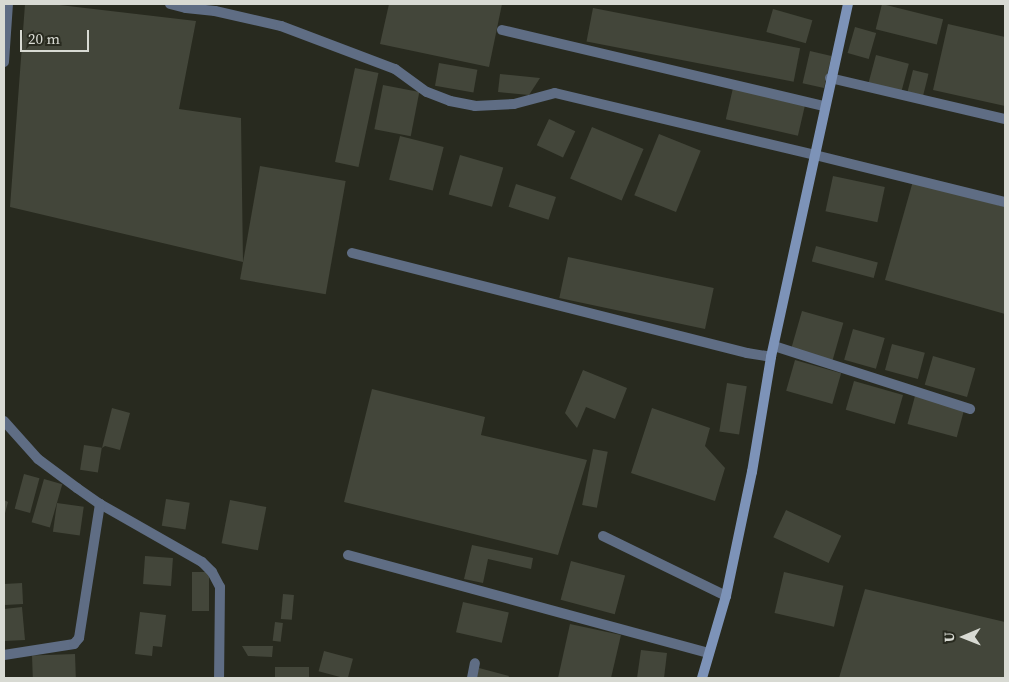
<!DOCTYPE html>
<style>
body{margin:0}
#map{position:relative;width:1009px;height:682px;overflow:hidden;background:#282a1f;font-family:"Source Serif 4",serif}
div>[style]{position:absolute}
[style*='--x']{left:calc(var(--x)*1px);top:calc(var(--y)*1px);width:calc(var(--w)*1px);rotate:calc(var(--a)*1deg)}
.building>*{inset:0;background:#43463a;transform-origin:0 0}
.service>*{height:10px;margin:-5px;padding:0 5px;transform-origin:5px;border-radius:5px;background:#5f6d84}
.minor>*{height:10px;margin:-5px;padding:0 5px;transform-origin:5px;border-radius:5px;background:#5f6d84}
.secondary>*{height:10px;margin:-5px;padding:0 5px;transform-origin:5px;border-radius:5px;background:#7d93b8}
span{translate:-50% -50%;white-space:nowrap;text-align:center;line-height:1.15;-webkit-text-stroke:4px #282a1f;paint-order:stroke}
.frame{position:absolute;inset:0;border:5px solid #d8dad3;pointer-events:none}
.north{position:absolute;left:939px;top:612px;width:50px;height:50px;-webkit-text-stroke:4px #282a1f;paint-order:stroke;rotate:269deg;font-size:14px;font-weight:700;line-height:20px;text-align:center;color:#d8dad3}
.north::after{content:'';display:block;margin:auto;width:18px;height:22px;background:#d8dad3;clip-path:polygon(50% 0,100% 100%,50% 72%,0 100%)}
.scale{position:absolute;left:20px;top:30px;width:69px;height:22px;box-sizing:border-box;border:2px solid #d8dad3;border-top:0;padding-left:6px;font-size:15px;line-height:18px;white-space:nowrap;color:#d8dad3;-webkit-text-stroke:4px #282a1f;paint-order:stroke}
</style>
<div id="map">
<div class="building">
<i style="clip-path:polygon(25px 4px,51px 4px,196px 21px,179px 109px,241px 118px,243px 262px,10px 207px)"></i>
<i style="clip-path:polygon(389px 4px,502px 4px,489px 67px,380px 44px)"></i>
<i style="left:882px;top:4px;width:63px;height:26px;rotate:14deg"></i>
<i style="left:593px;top:8px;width:211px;height:34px;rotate:11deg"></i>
<i style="left:773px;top:9px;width:41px;height:24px;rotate:16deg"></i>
<i style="clip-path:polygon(948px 24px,1005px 37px,1005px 106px,933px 90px)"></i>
<i style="left:855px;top:27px;width:22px;height:27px;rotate:16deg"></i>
<i style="left:810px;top:51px;width:22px;height:33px;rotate:13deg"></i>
<i style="left:876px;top:55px;width:34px;height:30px;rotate:15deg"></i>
<i style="left:439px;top:63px;width:39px;height:23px;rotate:10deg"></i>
<i style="left:355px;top:68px;width:24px;height:96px;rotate:12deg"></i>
<i style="left:913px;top:70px;width:16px;height:24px;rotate:14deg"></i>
<i style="clip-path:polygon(500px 74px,540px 78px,529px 95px,498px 92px)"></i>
<i style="left:383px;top:85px;width:37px;height:45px;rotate:11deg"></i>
<i style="left:733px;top:88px;width:74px;height:32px;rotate:13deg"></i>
<i style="left:549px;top:119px;width:29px;height:29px;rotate:25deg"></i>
<i style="left:592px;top:127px;width:56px;height:56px;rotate:23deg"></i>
<i style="left:659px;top:134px;width:45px;height:66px;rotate:22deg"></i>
<i style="left:400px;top:136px;width:45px;height:45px;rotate:14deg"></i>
<i style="left:460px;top:155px;width:45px;height:41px;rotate:16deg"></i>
<i style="left:260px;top:166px;width:87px;height:115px;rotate:10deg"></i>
<i style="left:833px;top:176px;width:53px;height:36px;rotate:12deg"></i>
<i style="clip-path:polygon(913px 181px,1005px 207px,1005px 314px,885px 280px)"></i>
<i style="left:516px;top:184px;width:42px;height:24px;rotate:18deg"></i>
<i style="left:816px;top:246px;width:64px;height:16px;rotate:15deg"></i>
<i style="left:568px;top:257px;width:149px;height:42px;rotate:12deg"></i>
<i style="left:802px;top:311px;width:43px;height:39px;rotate:16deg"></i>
<i style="left:853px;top:329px;width:33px;height:32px;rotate:16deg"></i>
<i style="left:892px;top:344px;width:34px;height:27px;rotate:15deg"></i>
<i style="left:933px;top:356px;width:44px;height:30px;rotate:16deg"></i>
<i style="left:795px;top:360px;width:48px;height:32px;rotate:16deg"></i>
<i style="clip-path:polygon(583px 370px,627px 388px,615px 419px,586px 407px,577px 428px,565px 413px)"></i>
<i style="left:854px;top:381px;width:51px;height:30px;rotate:16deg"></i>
<i style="left:727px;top:383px;width:20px;height:49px;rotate:9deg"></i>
<i style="clip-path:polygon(372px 389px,485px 417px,481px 435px,587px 460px,558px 555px,344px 502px)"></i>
<i style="left:915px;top:396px;width:51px;height:29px;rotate:15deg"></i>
<i style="clip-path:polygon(112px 408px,130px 413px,120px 450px,105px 446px,102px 448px)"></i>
<i style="clip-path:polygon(652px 408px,710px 428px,705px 446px,725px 468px,715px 501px,631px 473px)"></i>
<i style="left:84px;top:445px;width:18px;height:25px;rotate:9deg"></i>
<i style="left:593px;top:449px;width:15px;height:57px;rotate:11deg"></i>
<i style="left:24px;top:474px;width:16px;height:36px;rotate:15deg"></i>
<i style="left:44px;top:479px;width:19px;height:45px;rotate:16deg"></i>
<i style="left:166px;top:499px;width:24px;height:27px;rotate:9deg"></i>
<i style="clip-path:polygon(4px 500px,8px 502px,4px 517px)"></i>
<i style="left:230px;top:500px;width:37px;height:44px;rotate:11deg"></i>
<i style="left:57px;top:503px;width:27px;height:29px;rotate:8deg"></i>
<i style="left:786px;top:510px;width:61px;height:30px;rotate:25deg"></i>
<i style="clip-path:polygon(472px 545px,533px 558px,531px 569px,488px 559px,483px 583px,464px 579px)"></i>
<i style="left:145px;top:556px;width:28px;height:28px;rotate:4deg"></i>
<i style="left:571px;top:561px;width:56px;height:40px;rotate:15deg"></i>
<i style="left:192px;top:572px;width:17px;height:39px"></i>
<i style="left:784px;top:572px;width:61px;height:42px;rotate:13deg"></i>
<i style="left:22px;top:583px;width:21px;height:18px;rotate:87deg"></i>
<i style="clip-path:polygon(865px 589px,1005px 622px,1005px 678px,839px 678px)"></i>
<i style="left:283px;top:594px;width:11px;height:25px;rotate:5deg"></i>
<i style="left:463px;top:602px;width:47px;height:31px;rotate:13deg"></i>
<i style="clip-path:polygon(22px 607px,25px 640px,4px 641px,4px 609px)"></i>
<i style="clip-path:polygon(140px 612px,166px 615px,162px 647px,153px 646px,152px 656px,135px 654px)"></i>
<i style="left:275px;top:622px;width:8px;height:19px;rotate:7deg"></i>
<i style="clip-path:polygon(570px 624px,621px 635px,611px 678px,558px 678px)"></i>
<i style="clip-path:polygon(242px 646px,273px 646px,272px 657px,248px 656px)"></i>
<i style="clip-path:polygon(641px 650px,667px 653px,664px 678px,637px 678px)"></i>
<i style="left:324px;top:651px;width:30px;height:21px;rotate:15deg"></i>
<i style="left:75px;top:654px;width:24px;height:43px;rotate:88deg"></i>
<i style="left:275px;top:667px;width:34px;height:11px"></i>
<i style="clip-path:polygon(479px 668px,509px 676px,508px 678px,476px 678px)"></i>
</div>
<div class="service">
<i style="--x:502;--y:30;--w:331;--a:13.3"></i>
<i style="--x:4;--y:62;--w:58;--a:-86.1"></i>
<i style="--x:830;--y:78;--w:180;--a:13.2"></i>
<i style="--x:815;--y:155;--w:196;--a:13.9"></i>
<i style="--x:352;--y:253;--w:407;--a:14.2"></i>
<i style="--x:747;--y:353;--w:24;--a:9"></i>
<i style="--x:603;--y:536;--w:137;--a:26"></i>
</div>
<div class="minor">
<i style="--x:170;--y:4;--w:16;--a:14"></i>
<i style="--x:186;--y:8;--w:29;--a:6"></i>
<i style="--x:215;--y:11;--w:68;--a:12.8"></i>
<i style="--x:281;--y:26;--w:122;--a:20.7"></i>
<i style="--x:395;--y:69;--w:39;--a:36"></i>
<i style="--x:427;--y:92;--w:25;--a:21"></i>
<i style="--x:450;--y:101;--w:25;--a:11"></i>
<i style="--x:475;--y:106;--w:39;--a:-3"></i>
<i style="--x:514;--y:104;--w:42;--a:-15"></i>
<i style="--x:555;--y:93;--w:267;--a:13.4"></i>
<i style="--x:774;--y:346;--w:206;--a:17.8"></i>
<i style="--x:4;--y:421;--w:51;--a:48.2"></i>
<i style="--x:38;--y:459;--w:49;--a:36.6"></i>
<i style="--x:77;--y:488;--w:28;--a:35"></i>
<i style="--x:100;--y:504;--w:117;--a:29.6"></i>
<i style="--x:202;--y:562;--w:14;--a:45"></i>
<i style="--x:212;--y:572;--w:17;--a:62"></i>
<i style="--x:220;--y:587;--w:91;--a:90.6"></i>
<i style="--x:348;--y:555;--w:374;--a:15.2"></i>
<i style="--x:4;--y:655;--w:71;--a:-8.9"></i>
<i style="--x:74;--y:644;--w:8;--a:-50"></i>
<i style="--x:79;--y:638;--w:136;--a:-81.1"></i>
<i style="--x:472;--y:678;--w:15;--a:-79"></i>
</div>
<div class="secondary">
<i style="--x:702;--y:678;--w:85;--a:-73.7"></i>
<i style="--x:726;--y:596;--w:127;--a:-78.2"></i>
<i style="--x:752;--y:472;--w:117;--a:-80.6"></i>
<i style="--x:771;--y:357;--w:361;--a:-77.7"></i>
</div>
<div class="frame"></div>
<div class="north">U</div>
<div class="scale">20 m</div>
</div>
